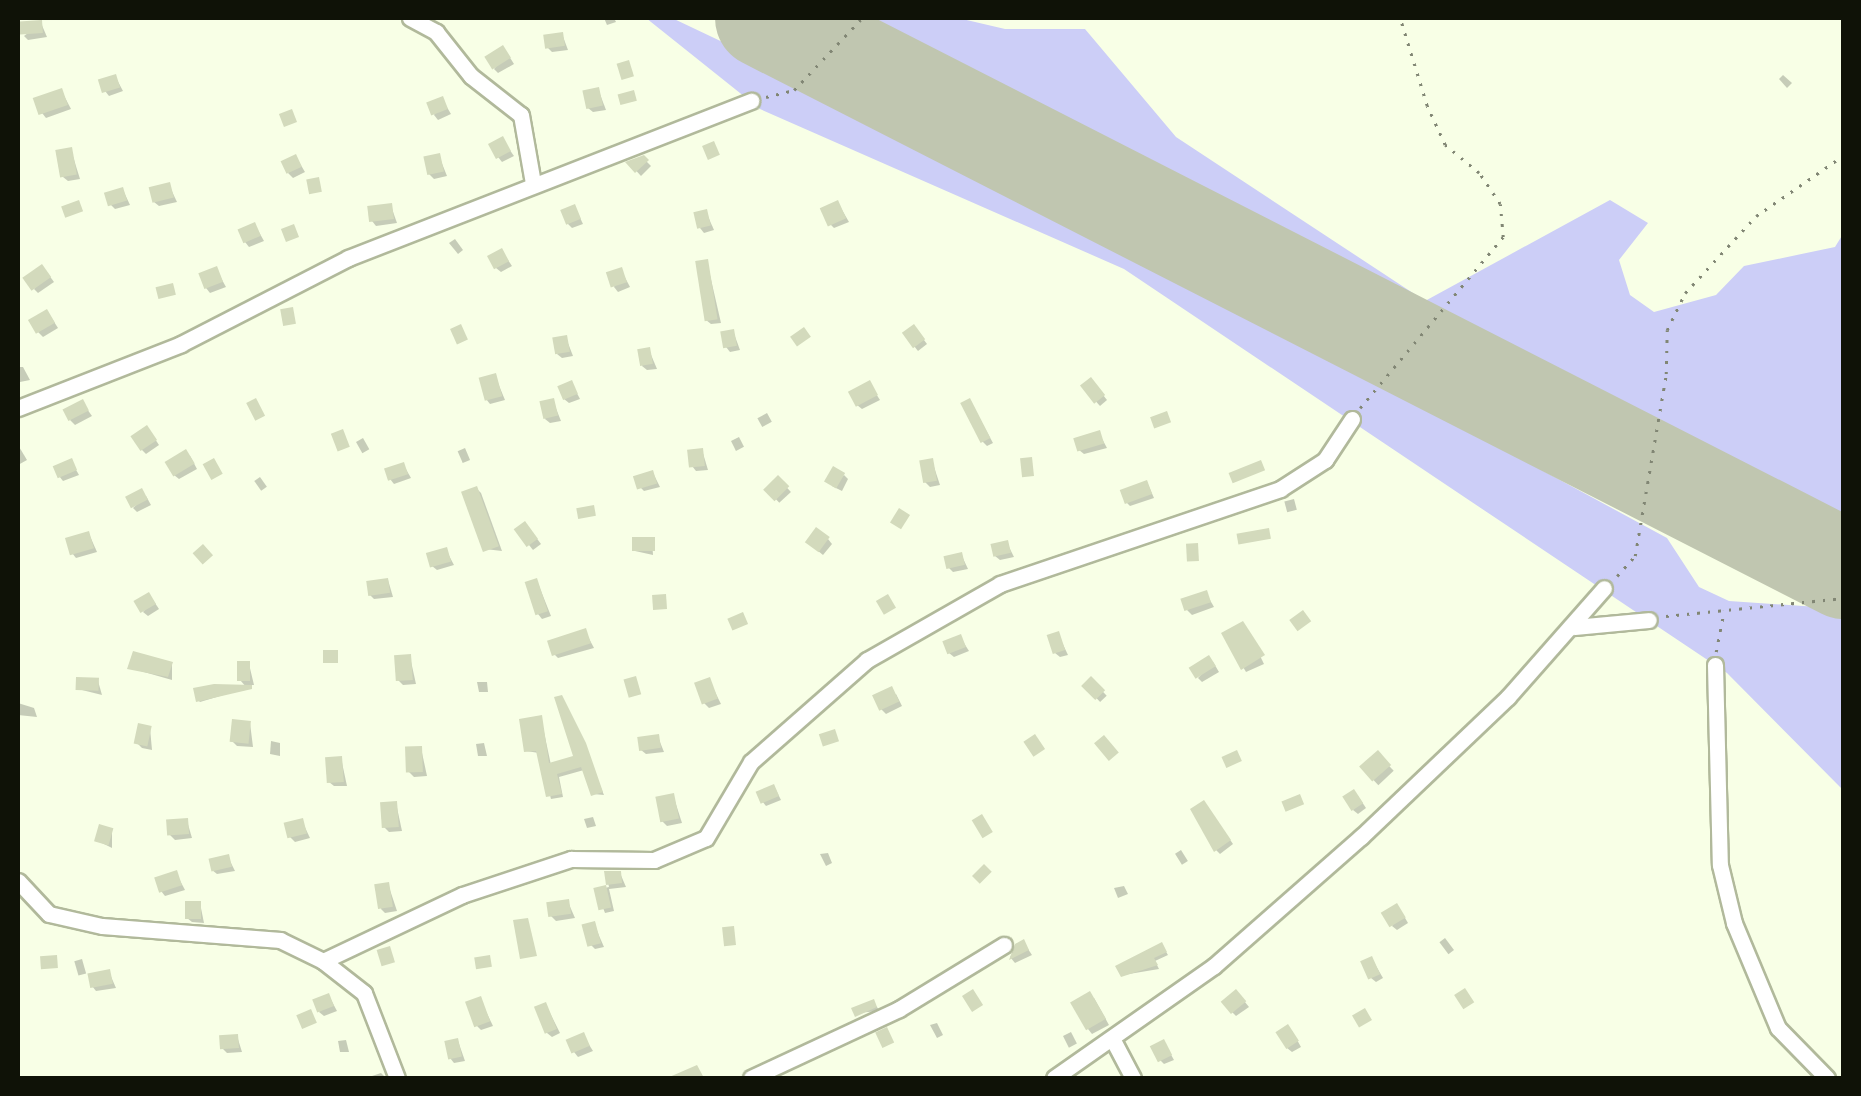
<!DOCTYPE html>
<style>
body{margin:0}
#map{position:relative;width:1861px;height:1096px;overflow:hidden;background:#f8ffe6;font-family:"Exo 2",sans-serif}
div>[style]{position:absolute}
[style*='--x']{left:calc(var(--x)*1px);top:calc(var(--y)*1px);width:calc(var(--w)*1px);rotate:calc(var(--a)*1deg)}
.green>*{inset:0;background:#cccef7}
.shadow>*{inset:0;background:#0003;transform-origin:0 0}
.runway>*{height:100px;margin:-50px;padding:0 50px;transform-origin:50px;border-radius:50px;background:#c0c6b0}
.building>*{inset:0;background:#d3dabc;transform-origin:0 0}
.path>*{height:2.5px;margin-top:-1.25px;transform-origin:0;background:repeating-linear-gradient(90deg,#818674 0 2.5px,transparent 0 10.5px)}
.roads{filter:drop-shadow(2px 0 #b1b99b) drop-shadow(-2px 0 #b1b99b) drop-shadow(0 2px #b1b99b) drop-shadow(0 -2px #b1b99b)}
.minor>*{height:15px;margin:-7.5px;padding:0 7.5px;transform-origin:7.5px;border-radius:7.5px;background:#fff}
span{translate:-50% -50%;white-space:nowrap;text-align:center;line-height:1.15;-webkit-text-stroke:8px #fff;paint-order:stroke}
.frame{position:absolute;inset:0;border:20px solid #0f1207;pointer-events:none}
</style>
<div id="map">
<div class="green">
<i style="clip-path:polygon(646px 18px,672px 18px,731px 46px,1357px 370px,1667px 538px,1699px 587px,1729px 601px,1818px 607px,1843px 616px,1843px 790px,1727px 673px,1124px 269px,760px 109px)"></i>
<i style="clip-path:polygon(834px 18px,958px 18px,1005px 29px,1085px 29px,1176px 137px,1425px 301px,1610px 200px,1648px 223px,1619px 260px,1630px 295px,1654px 312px,1716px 295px,1744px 266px,1835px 247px,1843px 234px,1843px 547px)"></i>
</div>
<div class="shadow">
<i style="clip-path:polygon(604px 18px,614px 18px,616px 22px,607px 25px)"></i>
<i style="clip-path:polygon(41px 23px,47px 37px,28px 40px,24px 36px)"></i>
<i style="clip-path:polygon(562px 34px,568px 50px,552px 52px,548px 48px)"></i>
<i style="clip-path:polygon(507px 53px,514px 64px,498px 73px,494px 69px)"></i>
<i style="clip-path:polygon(1783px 75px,1792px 83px,1787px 88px,1779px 79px)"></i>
<i style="clip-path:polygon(115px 76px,123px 91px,109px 96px,105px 91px)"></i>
<i style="clip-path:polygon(598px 89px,606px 110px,593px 112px,588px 108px)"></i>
<i style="clip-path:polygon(61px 90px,71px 109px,46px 118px,42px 113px)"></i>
<i style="clip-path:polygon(442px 99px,451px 114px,438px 120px,434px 115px)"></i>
<i style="clip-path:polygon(502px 139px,514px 156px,502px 162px,498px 157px)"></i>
<i style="clip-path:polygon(71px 150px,80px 179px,68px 181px,63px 177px)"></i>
<i style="clip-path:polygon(439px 156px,447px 176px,434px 179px,429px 174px)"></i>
<i style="clip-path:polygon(296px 157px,305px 172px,293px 178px,288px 173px)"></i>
<i style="clip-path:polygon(643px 158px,651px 166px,641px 176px,629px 163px)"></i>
<i style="clip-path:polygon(169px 185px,177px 202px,159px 206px,154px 202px)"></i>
<i style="clip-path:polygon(123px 190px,130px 205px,115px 209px,110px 204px)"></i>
<i style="clip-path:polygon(838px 203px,849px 222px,834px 228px,830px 224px)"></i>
<i style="clip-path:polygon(391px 206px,397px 223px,376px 226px,372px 221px)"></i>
<i style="clip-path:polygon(575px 207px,583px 224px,572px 228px,567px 223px)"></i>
<i style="clip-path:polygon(706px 212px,714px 230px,704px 233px,700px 228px)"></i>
<i style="clip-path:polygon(255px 225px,264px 241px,249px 247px,245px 242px)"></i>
<i style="clip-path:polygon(455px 239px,463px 250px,458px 254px,449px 243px)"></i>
<i style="clip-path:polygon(502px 251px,512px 266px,501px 272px,496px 268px)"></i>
<i style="clip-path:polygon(707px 262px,721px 323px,711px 324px,706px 320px)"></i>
<i style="clip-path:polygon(216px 269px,226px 287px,210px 293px,206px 288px)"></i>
<i style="clip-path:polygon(621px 270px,630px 287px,618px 292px,614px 287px)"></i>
<i style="clip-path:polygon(46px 271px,54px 282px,38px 293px,34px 289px)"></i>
<i style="clip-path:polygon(51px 317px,58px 328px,43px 337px,38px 332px)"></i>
<i style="clip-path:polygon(733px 331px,740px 350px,730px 352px,726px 347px)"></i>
<i style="clip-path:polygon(918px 332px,927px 344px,918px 351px,914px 346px)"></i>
<i style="clip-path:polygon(566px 338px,573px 356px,562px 358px,557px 354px)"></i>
<i style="clip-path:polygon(649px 350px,657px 369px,647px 370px,642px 366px)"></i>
<i style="clip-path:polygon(18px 367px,23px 367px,30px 380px,20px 382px)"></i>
<i style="clip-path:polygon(495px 376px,505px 400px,490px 404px,486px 399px)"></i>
<i style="clip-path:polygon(571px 382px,580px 399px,569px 403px,564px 399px)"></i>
<i style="clip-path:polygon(869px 383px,880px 400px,862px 409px,857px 405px)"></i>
<i style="clip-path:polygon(1095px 385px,1107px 400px,1100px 406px,1083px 387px)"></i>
<i style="clip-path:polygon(553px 401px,561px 421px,550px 423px,545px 419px)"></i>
<i style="clip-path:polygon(970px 401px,993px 443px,987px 446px,982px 441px)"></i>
<i style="clip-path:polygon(82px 402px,92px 416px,75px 425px,70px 420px)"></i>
<i style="left:767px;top:413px;width:10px;height:11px;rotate:61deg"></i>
<i style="clip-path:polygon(151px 433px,159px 445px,146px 454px,141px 449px)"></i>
<i style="clip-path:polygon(1099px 433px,1107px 448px,1084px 454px,1079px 450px)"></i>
<i style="left:739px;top:437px;width:11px;height:9px;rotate:63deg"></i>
<i style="left:363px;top:438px;width:13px;height:8px;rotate:61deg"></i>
<i style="clip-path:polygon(18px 445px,27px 460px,18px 465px)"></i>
<i style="left:465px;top:448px;width:13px;height:8px;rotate:67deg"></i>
<i style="clip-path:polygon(702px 450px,708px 470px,696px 471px,692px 466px)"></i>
<i style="clip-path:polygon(190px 456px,197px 469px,179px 479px,174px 475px)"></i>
<i style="clip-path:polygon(71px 461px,79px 475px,63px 481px,59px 476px)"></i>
<i style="clip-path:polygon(932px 461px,940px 485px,930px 487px,925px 482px)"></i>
<i style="clip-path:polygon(403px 464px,411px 478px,394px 484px,390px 479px)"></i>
<i style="clip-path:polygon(653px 473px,660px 487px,644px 491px,639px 486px)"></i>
<i style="clip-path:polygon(844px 475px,848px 479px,842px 491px,832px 486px)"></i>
<i style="left:260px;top:477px;width:12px;height:7px;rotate:55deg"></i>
<i style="left:778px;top:478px;width:19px;height:16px;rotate:47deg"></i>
<i style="clip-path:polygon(1147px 482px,1154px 498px,1130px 506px,1125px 501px)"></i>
<i style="clip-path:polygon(476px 488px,481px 493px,502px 551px,485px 549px)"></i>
<i style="clip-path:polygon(146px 496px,151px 505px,137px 512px,133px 508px)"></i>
<i style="left:1294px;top:499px;width:11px;height:10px;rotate:75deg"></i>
<i style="clip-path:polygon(529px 528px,541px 544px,533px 550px,529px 545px)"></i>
<i style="clip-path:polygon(89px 534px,97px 552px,76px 558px,72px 553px)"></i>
<i style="clip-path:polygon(828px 539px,832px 544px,823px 555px,812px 546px)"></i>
<i style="clip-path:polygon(652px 541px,653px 555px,635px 551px)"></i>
<i style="clip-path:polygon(1007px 543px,1014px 557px,1000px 560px,995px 556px)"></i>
<i style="clip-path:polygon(446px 550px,454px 565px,437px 570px,432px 566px)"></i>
<i style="clip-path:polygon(961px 554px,968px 569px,953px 572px,948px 567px)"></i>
<i style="clip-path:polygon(388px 580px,393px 597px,374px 599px,369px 594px)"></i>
<i style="clip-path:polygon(537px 581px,551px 616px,542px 619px,538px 614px)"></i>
<i style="clip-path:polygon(1206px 593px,1214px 607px,1192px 615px,1187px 610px)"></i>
<i style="clip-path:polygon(153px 600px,159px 609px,148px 616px,143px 612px)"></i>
<i style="clip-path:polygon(1246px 627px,1264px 664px,1246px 672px,1224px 634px)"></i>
<i style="clip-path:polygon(585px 631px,594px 648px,558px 658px,553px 653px)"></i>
<i style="clip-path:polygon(1058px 634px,1068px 655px,1060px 657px,1055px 653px)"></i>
<i style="clip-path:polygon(960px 637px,969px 651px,954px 657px,949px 653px)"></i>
<i style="clip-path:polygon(410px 657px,416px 684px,403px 685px,398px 680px)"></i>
<i style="clip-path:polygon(1213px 662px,1219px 672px,1202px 682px,1198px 678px)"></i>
<i style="clip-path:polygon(172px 664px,172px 680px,130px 668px)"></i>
<i style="clip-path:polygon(249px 664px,254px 685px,248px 685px,250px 687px,200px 702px,198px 700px,247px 688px,240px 680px)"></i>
<i style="left:1091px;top:679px;width:23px;height:9px;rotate:47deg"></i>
<i style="clip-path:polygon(709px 680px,721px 704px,709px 708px,704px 703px)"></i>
<i style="clip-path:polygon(98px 681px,102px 695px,78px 689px)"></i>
<i style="clip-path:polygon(477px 682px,487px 682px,488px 692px,479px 692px)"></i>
<i style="clip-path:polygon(896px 694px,902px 706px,886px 714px,881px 709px)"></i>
<i style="clip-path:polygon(564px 701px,604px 795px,593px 794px,584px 770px,559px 777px,563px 797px,551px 799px,539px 753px,526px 751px,541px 718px,551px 765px,576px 758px)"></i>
<i style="clip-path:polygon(18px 703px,34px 708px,37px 717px,18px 715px)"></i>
<i style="clip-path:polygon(250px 723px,253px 747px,237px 746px,232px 741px)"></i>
<i style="clip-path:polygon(150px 728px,152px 750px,142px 748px,137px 743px)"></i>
<i style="clip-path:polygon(658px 737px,664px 752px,646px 754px,641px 750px)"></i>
<i style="clip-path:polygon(271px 741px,280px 743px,280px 756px,270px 754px)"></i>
<i style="clip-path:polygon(484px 743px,487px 756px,478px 756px,476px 744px)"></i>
<i style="clip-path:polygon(421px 748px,427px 776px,414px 777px,409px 772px)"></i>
<i style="left:1378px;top:754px;width:23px;height:21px;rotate:47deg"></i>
<i style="clip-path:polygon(341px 758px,347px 786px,334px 786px,329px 782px)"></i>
<i style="clip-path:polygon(774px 786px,781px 800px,766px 806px,762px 801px)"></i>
<i style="clip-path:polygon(673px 795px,682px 823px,667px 826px,662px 821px)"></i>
<i style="clip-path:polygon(1358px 796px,1366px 808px,1358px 814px,1353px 810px)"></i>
<i style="clip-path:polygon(396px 803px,402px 831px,389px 832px,384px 827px)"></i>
<i style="clip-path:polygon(1207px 807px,1233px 844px,1220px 854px,1216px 850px)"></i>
<i style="clip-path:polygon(593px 817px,596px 826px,587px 828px,584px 819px)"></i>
<i style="clip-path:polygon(187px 821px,192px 838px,175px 840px,170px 835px)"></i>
<i style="clip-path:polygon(302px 821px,310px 838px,295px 842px,290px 837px)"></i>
<i style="clip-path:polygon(112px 830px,112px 848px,96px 840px)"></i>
<i style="left:1181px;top:850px;width:13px;height:7px;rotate:58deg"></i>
<i style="clip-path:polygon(828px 853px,832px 863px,826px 866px,820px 854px)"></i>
<i style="clip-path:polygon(228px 857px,235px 871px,217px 874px,212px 870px)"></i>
<i style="clip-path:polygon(176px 873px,185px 890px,165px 896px,161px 891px)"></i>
<i style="clip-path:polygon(606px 873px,620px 873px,626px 887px,609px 889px,614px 911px,605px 913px,596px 890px,609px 887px)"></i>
<i style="clip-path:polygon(388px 884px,397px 911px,385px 913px,381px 909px)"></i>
<i style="clip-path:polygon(1124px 886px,1128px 894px,1118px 898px,1114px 888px)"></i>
<i style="clip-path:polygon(568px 902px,575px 918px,556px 921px,551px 916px)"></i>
<i style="clip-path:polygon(200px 903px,204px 923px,192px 922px,187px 918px)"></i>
<i style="clip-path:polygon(1401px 911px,1408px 923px,1397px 930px,1392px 926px)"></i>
<i style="clip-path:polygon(594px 924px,604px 947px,595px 949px,591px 945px)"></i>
<i style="left:1445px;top:938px;width:15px;height:7px;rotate:53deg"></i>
<i style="clip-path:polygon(1024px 943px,1032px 955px,1015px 963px,1010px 957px)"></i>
<i style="clip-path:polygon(1162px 945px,1168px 955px,1155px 961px,1159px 969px,1123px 975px)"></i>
<i style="left:82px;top:959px;width:15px;height:8px;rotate:74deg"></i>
<i style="clip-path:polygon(1372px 959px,1383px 978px,1376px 982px,1371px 978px)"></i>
<i style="clip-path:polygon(109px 972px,116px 988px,96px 991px,92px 986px)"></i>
<i style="clip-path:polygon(329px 996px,337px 1011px,324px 1016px,319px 1012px)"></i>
<i style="clip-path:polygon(1240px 996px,1249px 1007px,1236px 1016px,1232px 1012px)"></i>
<i style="clip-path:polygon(1094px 998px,1109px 1025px,1092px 1034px,1088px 1029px)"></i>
<i style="clip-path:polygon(480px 999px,493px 1026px,481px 1030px,477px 1026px)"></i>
<i style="clip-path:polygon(873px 1002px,880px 1011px,856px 1013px)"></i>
<i style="clip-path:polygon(546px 1005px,560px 1033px,552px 1037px,547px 1033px)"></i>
<i style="clip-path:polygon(937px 1023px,943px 1035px,937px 1038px,930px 1025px)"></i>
<i style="clip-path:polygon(1292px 1031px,1301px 1047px,1292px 1052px,1287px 1048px)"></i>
<i style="left:1071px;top:1032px;width:13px;height:9px;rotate:63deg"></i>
<i style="clip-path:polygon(583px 1035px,593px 1051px,578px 1057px,574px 1052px)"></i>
<i style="clip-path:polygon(237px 1036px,242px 1052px,227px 1053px,222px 1048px)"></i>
<i style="clip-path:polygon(346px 1040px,349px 1052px,340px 1052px,338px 1041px)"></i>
<i style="clip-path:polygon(458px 1041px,465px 1061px,454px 1063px,450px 1058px)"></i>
<i style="clip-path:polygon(1164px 1042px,1174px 1060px,1164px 1064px,1160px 1060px)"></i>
<i style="clip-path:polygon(381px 1073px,386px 1078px,373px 1078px,372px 1076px)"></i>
</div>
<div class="runway">
<i style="--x:765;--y:18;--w:1212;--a:27.05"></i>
</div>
<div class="building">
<i style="left:42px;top:20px;width:13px;height:23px;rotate:86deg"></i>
<i style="left:563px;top:32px;width:14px;height:20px;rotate:82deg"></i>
<i style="left:503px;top:45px;width:15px;height:22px;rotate:58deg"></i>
<i style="left:629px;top:60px;width:17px;height:13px;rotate:73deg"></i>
<i style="left:116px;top:74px;width:14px;height:19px;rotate:73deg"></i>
<i style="left:599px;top:87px;width:19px;height:17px;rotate:78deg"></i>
<i style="left:62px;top:88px;width:18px;height:31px;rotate:71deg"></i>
<i style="left:634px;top:90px;width:11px;height:17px;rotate:75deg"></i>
<i style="left:443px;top:96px;width:14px;height:18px;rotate:69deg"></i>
<i style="left:292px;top:109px;width:14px;height:14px;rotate:69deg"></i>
<i style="left:503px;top:136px;width:17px;height:17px;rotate:62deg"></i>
<i style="left:714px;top:141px;width:15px;height:13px;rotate:67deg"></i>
<i style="left:72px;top:147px;width:28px;height:17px;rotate:80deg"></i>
<i style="left:440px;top:153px;width:19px;height:17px;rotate:78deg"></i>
<i style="left:296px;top:154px;width:14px;height:17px;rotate:65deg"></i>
<i style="clip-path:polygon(644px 155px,649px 160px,635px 173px,625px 162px)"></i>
<i style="left:319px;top:177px;width:15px;height:13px;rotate:79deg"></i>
<i style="left:170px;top:182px;width:16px;height:22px;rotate:76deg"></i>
<i style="left:123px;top:187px;width:14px;height:20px;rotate:73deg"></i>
<i style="left:79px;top:200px;width:12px;height:19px;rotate:70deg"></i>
<i style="left:838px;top:200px;width:20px;height:20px;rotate:66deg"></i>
<i style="left:392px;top:203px;width:16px;height:25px;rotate:83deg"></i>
<i style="left:575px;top:204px;width:16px;height:16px;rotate:68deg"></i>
<i style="left:707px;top:209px;width:17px;height:14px;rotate:77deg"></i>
<i style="left:255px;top:222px;width:15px;height:19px;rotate:67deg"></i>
<i style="left:294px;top:224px;width:14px;height:14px;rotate:69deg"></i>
<i style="left:502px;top:248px;width:15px;height:17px;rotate:62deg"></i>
<i style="left:708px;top:259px;width:61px;height:13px;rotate:81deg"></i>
<i style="left:42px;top:264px;width:16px;height:24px;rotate:55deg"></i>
<i style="left:217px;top:266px;width:17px;height:20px;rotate:69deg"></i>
<i style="left:622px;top:267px;width:16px;height:17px;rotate:72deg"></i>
<i style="left:173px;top:283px;width:12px;height:18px;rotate:76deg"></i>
<i style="left:293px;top:307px;width:17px;height:13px;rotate:80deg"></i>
<i style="left:47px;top:309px;width:16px;height:22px;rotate:60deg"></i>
<i style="left:461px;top:324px;width:17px;height:12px;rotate:66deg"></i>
<i style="left:914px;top:324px;width:19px;height:15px;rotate:54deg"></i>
<i style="left:804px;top:327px;width:12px;height:17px;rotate:55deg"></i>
<i style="left:734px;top:329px;width:17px;height:14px;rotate:80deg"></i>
<i style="left:567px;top:335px;width:17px;height:15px;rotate:80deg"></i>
<i style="left:650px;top:347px;width:17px;height:13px;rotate:80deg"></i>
<i style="left:496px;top:373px;width:24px;height:18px;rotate:75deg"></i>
<i style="left:1091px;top:377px;width:23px;height:14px;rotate:52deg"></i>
<i style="left:572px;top:380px;width:15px;height:16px;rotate:67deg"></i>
<i style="left:870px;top:380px;width:17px;height:25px;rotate:62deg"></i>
<i style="left:256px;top:398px;width:20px;height:11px;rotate:63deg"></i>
<i style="left:554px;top:398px;width:18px;height:15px;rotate:77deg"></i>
<i style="left:970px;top:398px;width:45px;height:11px;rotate:63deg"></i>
<i style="left:83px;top:399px;width:13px;height:23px;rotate:63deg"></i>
<i style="left:1167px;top:411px;width:12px;height:18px;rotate:70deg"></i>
<i style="left:147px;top:425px;width:18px;height:20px;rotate:56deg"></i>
<i style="left:343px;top:429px;width:19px;height:13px;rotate:69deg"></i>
<i style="left:1100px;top:430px;width:14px;height:28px;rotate:73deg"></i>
<i style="left:703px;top:448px;width:18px;height:16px;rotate:84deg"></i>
<i style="left:186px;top:449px;width:17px;height:25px;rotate:59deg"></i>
<i style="left:1032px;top:457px;width:19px;height:12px;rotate:84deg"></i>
<i style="left:72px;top:458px;width:13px;height:21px;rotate:67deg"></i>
<i style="left:214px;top:458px;width:18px;height:13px;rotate:61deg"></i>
<i style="left:933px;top:458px;width:23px;height:14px;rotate:80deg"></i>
<i style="left:1261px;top:460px;width:11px;height:35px;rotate:68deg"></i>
<i style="left:404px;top:462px;width:13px;height:21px;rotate:72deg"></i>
<i style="left:833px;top:466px;width:14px;height:18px;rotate:30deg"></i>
<i style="left:653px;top:470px;width:14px;height:21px;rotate:73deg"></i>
<i style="left:778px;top:475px;width:16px;height:21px;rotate:45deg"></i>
<i style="left:1147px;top:480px;width:15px;height:29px;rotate:70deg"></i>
<i style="left:477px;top:486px;width:64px;height:17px;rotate:70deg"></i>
<i style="left:142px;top:488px;width:13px;height:19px;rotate:63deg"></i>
<i style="left:594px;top:505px;width:11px;height:18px;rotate:80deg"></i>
<i style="left:899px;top:508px;width:13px;height:17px;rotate:32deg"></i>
<i style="left:525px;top:521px;width:22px;height:14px;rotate:54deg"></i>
<i style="left:816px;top:527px;width:17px;height:19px;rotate:36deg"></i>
<i style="left:1269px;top:528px;width:11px;height:33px;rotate:80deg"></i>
<i style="left:89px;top:531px;width:18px;height:25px;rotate:74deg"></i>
<i style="left:655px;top:537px;width:14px;height:23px;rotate:90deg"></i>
<i style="left:1008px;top:540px;width:13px;height:18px;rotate:77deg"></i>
<i style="left:1198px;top:543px;width:18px;height:12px;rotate:87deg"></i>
<i style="left:203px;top:544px;width:15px;height:14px;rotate:48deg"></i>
<i style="left:447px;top:547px;width:15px;height:22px;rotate:74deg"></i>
<i style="left:962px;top:552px;width:13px;height:19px;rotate:77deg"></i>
<i style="left:388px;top:578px;width:15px;height:22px;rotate:82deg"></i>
<i style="left:537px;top:578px;width:35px;height:13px;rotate:72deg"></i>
<i style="left:1207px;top:590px;width:13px;height:28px;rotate:72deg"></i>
<i style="left:149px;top:592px;width:14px;height:18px;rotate:60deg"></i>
<i style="left:666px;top:594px;width:15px;height:14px;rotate:86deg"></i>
<i style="left:888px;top:594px;width:16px;height:14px;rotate:60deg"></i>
<i style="left:1303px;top:610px;width:14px;height:17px;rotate:54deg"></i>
<i style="left:743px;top:612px;width:13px;height:17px;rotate:67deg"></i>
<i style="clip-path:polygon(1243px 621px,1265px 655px,1241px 670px,1221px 633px)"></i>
<i style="left:586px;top:628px;width:16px;height:41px;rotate:72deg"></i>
<i style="left:1059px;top:631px;width:20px;height:13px;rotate:72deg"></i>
<i style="left:961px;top:634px;width:14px;height:20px;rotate:69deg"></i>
<i style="left:323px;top:650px;width:15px;height:13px"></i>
<i style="clip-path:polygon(133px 651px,173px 662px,168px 677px,127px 669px)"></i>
<i style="left:411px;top:654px;width:26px;height:17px;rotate:86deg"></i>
<i style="left:1209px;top:655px;width:13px;height:24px;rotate:58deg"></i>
<i style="left:237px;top:661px;width:13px;height:20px"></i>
<i style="left:636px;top:676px;width:19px;height:13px;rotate:74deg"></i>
<i style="left:1091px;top:676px;width:20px;height:14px;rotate:45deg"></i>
<i style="left:76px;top:677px;width:23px;height:13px;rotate:2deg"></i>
<i style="left:710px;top:677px;width:23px;height:17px;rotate:70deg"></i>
<i style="clip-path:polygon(214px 684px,252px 685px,252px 689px,196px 702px,193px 688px)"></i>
<i style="left:892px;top:686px;width:17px;height:22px;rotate:65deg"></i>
<i style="clip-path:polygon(562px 695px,586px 743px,603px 792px,591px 796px,581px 767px,557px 774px,562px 794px,546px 797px,536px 751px,524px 752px,519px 719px,542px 715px,549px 763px,573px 756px,554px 697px)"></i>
<i style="left:232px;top:719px;width:19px;height:23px;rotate:6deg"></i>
<i style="left:138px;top:723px;width:14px;height:21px;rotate:12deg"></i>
<i style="left:835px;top:729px;width:13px;height:17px;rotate:72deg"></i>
<i style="left:659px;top:734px;width:14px;height:22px;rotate:82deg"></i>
<i style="left:1035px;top:734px;width:18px;height:14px;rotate:56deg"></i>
<i style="left:1104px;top:735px;width:23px;height:13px;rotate:50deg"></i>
<i style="left:422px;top:746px;width:26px;height:17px;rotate:88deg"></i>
<i style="left:1237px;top:750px;width:12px;height:17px;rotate:66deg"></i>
<i style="left:1378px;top:750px;width:20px;height:25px;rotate:49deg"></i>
<i style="left:342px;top:756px;width:26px;height:17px;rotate:86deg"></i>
<i style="left:774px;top:784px;width:13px;height:20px;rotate:67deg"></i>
<i style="left:1354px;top:789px;width:17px;height:14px;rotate:57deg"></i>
<i style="left:674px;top:793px;width:26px;height:19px;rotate:79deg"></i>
<i style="left:1300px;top:794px;width:11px;height:20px;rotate:68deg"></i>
<i style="clip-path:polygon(1204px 800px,1231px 840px,1214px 852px,1190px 809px)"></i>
<i style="left:397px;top:801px;width:26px;height:17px;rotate:86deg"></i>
<i style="left:982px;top:814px;width:21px;height:12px;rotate:59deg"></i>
<i style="left:188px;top:818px;width:16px;height:22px;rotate:86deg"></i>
<i style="left:303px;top:818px;width:16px;height:20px;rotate:76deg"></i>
<i style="left:99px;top:824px;width:15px;height:18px;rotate:16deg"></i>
<i style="left:229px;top:854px;width:13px;height:21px;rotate:77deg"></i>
<i style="left:984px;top:864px;width:11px;height:17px;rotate:45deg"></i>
<i style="left:177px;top:870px;width:16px;height:24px;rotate:72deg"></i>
<i style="clip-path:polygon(604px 871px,621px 871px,622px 883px,606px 885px)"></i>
<i style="left:389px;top:882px;width:25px;height:15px;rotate:81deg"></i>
<i style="left:606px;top:885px;width:23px;height:13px;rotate:77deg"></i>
<i style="left:569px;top:899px;width:15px;height:23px;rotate:82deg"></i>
<i style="left:185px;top:901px;width:16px;height:18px"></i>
<i style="left:1397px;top:903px;width:17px;height:19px;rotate:59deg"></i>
<i style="clip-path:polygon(528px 918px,537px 956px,520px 959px,513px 920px)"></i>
<i style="left:595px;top:921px;width:23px;height:14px;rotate:75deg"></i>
<i style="left:734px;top:926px;width:19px;height:12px;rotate:84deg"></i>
<i style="clip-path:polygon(1024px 939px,1029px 950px,1009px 960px,1015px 944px)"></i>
<i style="clip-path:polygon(1162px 942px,1167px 952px,1154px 958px,1158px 965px,1121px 977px,1115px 966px)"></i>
<i style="left:390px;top:946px;width:17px;height:14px;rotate:73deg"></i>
<i style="left:57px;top:955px;width:13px;height:17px;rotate:86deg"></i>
<i style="left:490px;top:955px;width:12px;height:16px;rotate:81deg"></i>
<i style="left:1372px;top:956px;width:20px;height:13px;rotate:66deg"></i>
<i style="left:110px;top:969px;width:15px;height:23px;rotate:79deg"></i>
<i style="left:1465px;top:988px;width:17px;height:13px;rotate:57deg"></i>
<i style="left:973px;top:989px;width:19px;height:13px;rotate:58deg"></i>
<i style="left:1236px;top:989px;width:16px;height:20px;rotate:50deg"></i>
<i style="left:1090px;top:991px;width:32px;height:23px;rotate:60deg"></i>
<i style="left:329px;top:993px;width:14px;height:18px;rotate:69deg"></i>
<i style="left:481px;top:996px;width:27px;height:17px;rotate:70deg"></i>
<i style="clip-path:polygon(874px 999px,877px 1007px,855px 1017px,851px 1008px)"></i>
<i style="left:546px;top:1002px;width:29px;height:13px;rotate:68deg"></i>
<i style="left:1365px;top:1008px;width:14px;height:15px;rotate:60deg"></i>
<i style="left:311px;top:1009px;width:15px;height:16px;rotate:67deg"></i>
<i style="left:1288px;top:1024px;width:20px;height:15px;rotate:57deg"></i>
<i style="left:887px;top:1027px;width:17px;height:13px;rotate:65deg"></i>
<i style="left:584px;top:1032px;width:15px;height:20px;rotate:67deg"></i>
<i style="left:238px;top:1034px;width:14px;height:19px;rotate:86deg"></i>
<i style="left:458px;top:1038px;width:19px;height:14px;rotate:78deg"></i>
<i style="left:1164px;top:1039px;width:18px;height:16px;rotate:63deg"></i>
<i style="clip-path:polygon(697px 1065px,704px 1078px,667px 1078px)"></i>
</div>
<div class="path">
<i style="--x:766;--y:97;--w:29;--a:-14"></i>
<i style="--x:794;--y:90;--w:99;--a:-46.6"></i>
<i style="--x:1360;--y:408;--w:223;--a:-50.1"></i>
<i style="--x:1503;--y:237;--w:33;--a:-95"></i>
<i style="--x:1500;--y:204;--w:37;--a:-124"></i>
<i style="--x:1479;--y:173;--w:44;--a:-140.5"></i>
<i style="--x:1445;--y:145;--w:43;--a:-114.8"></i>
<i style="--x:1427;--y:106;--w:92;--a:-107.1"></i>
<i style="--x:1617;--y:576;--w:27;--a:-48"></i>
<i style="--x:1635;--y:556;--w:185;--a:-80.3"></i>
<i style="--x:1666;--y:374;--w:44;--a:-88.7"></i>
<i style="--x:1667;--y:330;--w:41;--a:-64.1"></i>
<i style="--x:1685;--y:293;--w:105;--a:-47.3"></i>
<i style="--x:1756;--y:216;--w:107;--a:-34.7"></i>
<i style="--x:1666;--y:616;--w:179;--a:-5.8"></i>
<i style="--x:1716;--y:652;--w:42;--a:-79"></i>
</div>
<div class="roads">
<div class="minor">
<i style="--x:410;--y:18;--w:30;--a:28"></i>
<i style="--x:436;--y:32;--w:56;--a:51.5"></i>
<i style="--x:471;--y:76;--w:63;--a:38"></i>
<i style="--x:521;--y:115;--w:69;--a:80"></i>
<i style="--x:18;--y:408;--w:175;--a:-21.4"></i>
<i style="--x:181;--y:344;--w:188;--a:-27.2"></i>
<i style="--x:348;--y:258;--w:433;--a:-21.3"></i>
<i style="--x:1574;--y:627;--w:75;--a:-5.3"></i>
<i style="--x:1715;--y:665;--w:200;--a:88.6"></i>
<i style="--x:1720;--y:865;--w:60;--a:76.4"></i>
<i style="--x:1734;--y:923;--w:114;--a:67.3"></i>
<i style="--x:1778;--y:1028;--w:70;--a:45.6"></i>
<i style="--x:18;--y:881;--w:45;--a:46.8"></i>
<i style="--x:49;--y:914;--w:54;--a:12.8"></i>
<i style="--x:102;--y:926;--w:179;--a:4.5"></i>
<i style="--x:280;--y:940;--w:48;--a:26"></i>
<i style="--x:323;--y:961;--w:52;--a:38"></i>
<i style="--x:364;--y:993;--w:91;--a:68.8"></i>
<i style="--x:323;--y:961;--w:154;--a:-25.4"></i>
<i style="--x:462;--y:895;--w:115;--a:-18.3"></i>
<i style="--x:571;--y:859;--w:83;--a:0.7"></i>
<i style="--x:654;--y:860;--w:56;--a:-22.9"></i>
<i style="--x:706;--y:838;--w:88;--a:-59.4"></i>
<i style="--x:751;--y:762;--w:154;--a:-41.3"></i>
<i style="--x:867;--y:660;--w:153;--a:-29.7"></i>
<i style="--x:1000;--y:584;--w:296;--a:-18.7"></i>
<i style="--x:1280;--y:489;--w:54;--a:-32.8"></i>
<i style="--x:1325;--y:460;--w:49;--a:-56.6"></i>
<i style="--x:1114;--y:1042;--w:41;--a:62.2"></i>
<i style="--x:751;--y:1078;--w:163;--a:-25"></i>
<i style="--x:899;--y:1009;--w:123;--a:-31.4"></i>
<i style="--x:1054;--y:1078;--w:195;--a:-35"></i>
<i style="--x:1214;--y:966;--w:196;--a:-41.3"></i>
<i style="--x:1361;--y:837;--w:203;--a:-43.6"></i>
<i style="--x:1508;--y:697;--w:145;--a:-48.6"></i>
</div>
</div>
<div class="frame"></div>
</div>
